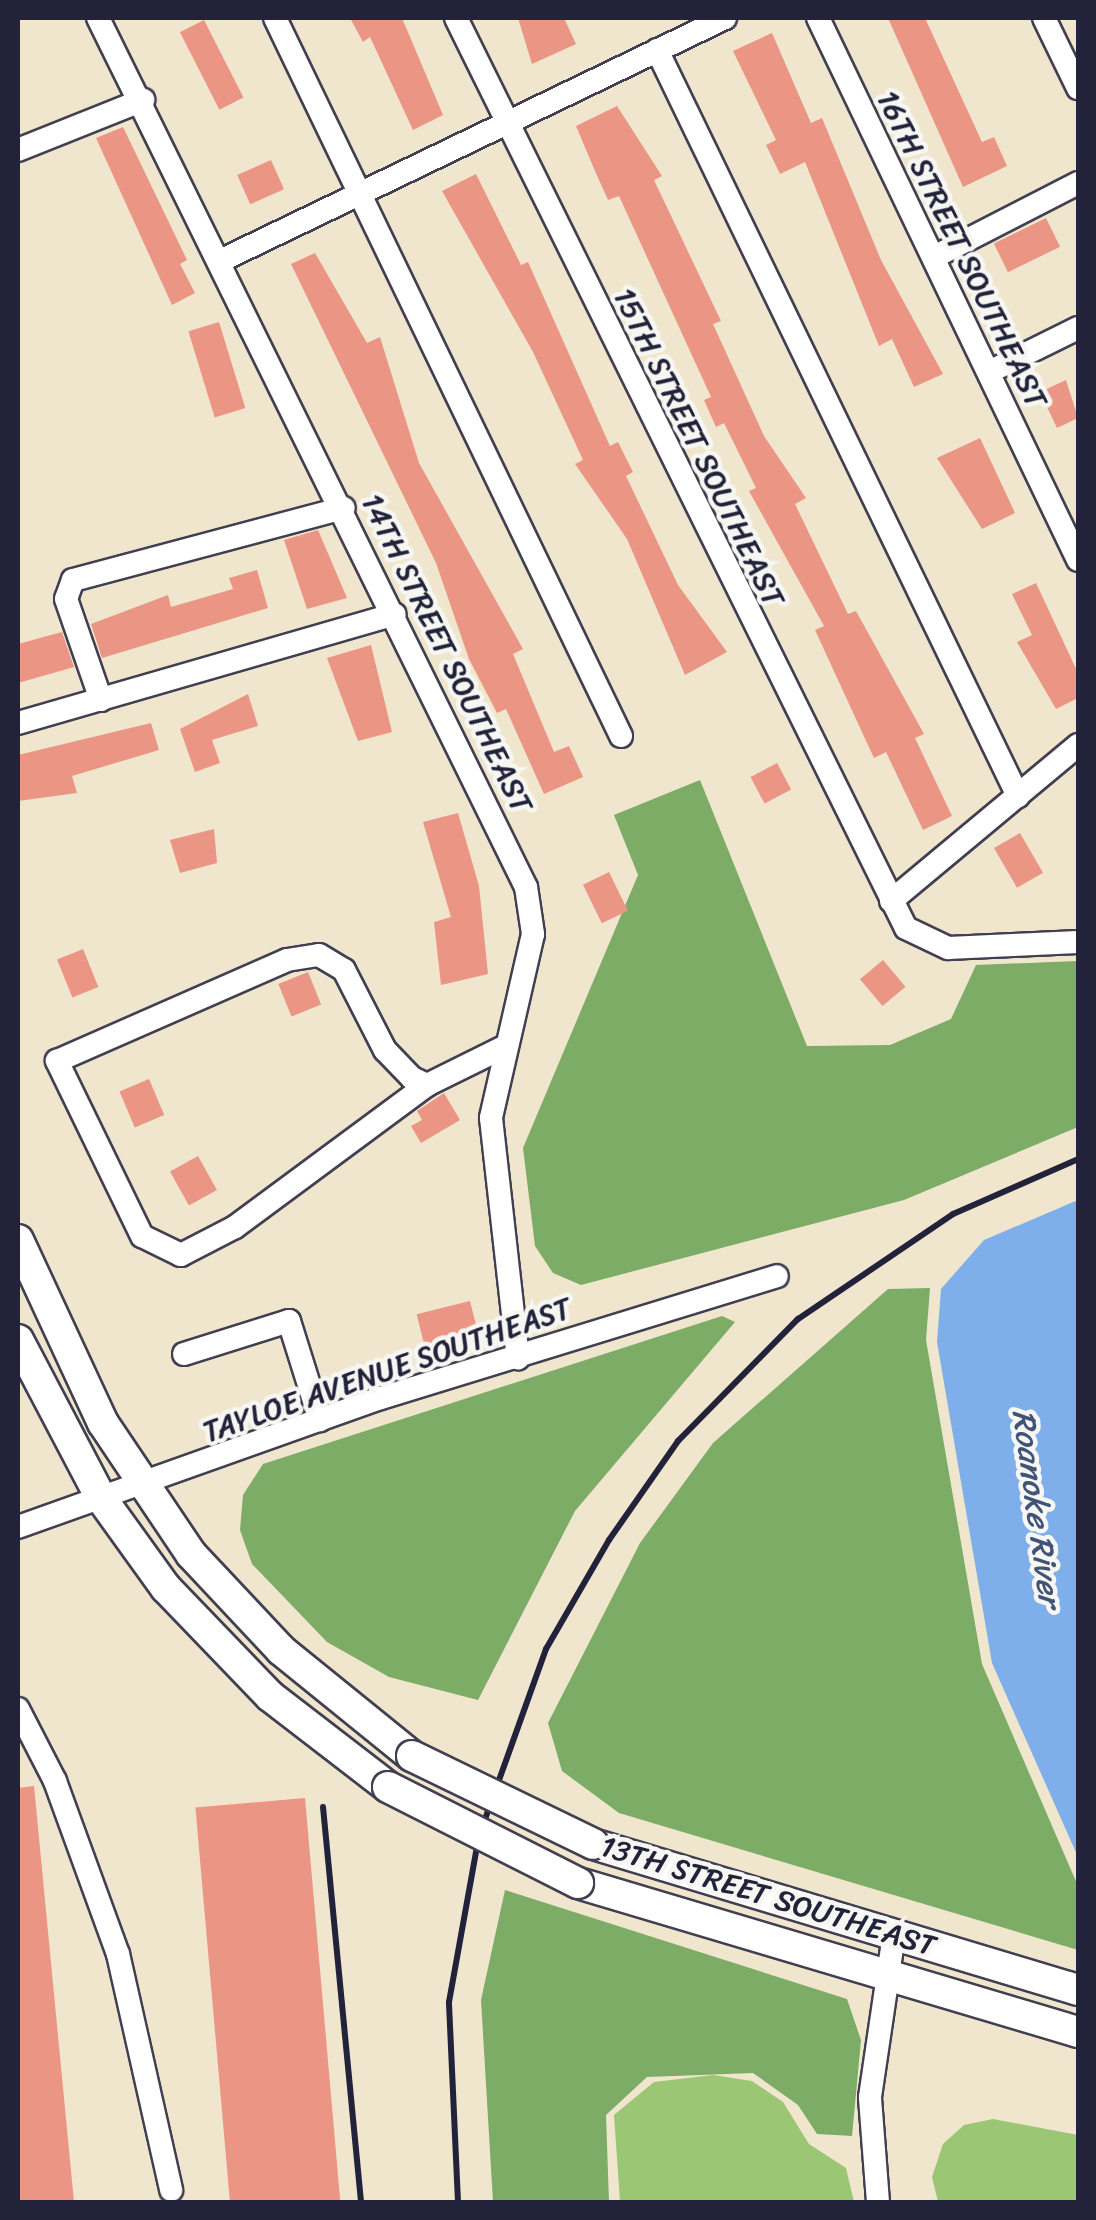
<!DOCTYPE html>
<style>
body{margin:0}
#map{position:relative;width:1096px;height:2220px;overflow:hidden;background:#f0e6ce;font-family:Sriracha,sans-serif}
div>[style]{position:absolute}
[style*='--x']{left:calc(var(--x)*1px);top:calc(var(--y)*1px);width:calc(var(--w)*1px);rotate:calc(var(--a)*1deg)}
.green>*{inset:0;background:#9bc774}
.forest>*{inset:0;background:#7cac66}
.water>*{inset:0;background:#7eafea}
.building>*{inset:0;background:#eb9584;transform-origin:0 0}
.roads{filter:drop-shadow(2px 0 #413f51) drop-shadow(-2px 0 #413f51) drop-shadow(0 2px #413f51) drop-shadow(0 -2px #413f51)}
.minor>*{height:22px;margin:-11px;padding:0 11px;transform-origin:11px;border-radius:11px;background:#fff}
.major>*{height:30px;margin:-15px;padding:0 15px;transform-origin:15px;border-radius:15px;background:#fff}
.rail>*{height:6px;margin:-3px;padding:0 3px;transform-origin:3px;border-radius:3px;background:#22223b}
.bridges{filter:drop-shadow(2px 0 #413f51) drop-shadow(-2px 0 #413f51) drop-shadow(0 2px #413f51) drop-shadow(0 -2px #413f51)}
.major-bridge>*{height:30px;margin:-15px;padding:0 15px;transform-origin:15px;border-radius:15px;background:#fff}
span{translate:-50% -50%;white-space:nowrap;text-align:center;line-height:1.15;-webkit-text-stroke:9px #f6f6f2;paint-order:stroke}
.street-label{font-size:30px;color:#22223b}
.water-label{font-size:32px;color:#425378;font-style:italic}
.frame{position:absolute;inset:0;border:20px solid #22223b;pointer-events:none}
</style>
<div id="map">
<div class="green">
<i style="clip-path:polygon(713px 2075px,752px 2081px,783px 2102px,809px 2144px,846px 2168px,854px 2202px,620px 2202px,614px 2115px,654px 2082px)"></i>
<i style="clip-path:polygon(993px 2119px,1078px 2135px,1078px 2202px,938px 2202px,932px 2177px,943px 2144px,964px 2125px)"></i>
</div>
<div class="forest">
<i style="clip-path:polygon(700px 780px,807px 1046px,890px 1045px,951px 1019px,976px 965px,1077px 961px,1078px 1127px,904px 1200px,581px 1285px,553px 1273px,535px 1246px,523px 1148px,638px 875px,614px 815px)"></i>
<i style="clip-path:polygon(930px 1288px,926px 1340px,982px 1664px,1078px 1886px,1078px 1950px,619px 1813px,562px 1771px,548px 1723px,640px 1543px,713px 1443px,888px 1289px)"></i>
<i style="clip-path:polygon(722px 1316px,735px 1322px,575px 1511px,478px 1700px,389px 1677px,327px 1642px,252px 1564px,240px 1530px,243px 1495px,263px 1464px)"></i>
<i style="clip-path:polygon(505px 1890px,847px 1999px,861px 2040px,852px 2136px,817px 2134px,798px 2105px,753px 2073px,647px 2077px,606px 2115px,609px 2202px,493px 2202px,481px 2000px)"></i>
</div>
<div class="water">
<i style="clip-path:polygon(1078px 1200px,1078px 1857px,992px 1663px,937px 1342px,941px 1289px,984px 1240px)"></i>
</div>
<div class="building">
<i style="clip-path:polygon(350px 18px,402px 18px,443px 115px,413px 130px,370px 37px,363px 42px)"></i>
<i style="clip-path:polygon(518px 18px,564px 18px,576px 44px,532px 64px)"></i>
<i style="clip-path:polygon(888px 18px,925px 18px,982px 142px,994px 137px,1007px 166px,963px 187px)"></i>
<i style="left:204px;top:20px;width:87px;height:27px;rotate:63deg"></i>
<i style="clip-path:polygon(772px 33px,811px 123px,822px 118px,881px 260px,943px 374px,914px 387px,892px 339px,879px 346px,805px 162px,780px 174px,766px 145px,776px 140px,733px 51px)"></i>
<i style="clip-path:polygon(617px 106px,662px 176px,654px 180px,721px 321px,713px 324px,764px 436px,806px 498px,795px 504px,848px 614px,856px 611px,924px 734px,915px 738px,952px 816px,923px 830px,886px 752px,874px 758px,861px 730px,815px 630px,824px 626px,749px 491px,756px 488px,724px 423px,716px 427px,704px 400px,711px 397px,619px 196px,608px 200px,595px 171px,576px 126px)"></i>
<i style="clip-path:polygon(123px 127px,187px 260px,180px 264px,195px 293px,172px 305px,96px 138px)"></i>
<i style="left:271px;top:160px;width:32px;height:37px;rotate:66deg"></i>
<i style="clip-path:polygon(476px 174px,521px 265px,528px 262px,610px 446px,618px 442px,633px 472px,626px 476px,678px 585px,727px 652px,685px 675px,627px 539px,575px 464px,583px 460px,533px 352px,442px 191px)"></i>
<i style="left:1046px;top:218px;width:32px;height:58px;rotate:64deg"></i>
<i style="clip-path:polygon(315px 253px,367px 343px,380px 337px,419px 463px,523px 649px,513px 654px,554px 752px,569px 746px,583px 777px,544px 794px,506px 709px,497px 713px,469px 659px,436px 563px,291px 264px)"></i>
<i style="left:219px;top:322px;width:90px;height:32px;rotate:73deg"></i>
<i style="clip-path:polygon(1066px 380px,1078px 418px,1057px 428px,1040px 392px)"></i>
<i style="clip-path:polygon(980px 438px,1015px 513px,982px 529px,937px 458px)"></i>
<i style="clip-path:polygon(318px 530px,347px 598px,307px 609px,284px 540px)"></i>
<i style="clip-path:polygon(257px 570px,268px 608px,102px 658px,91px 624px,168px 595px,171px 607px,233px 589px,229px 578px)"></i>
<i style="clip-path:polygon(1036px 583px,1078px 673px,1078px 698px,1056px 709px,1017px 642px,1032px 635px,1012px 594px)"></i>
<i style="clip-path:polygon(62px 632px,74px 667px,18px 683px,18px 644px)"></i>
<i style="clip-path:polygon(371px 645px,392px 732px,358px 741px,327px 658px)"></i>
<i style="clip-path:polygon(248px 694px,258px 726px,212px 740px,220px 763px,195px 772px,180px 729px)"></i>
<i style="clip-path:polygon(151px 723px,159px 750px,72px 776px,77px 793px,18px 801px,18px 755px)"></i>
<i style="left:777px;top:763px;width:30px;height:30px;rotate:62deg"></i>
<i style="clip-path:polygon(458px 813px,479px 886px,488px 974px,441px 985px,434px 922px,451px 917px,423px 822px)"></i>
<i style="clip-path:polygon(214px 829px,217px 863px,180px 873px,170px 840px)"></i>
<i style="left:1020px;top:833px;width:46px;height:30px;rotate:60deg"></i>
<i style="left:609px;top:872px;width:43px;height:29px;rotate:64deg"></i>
<i style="left:83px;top:949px;width:41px;height:28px;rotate:68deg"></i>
<i style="left:883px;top:960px;width:35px;height:30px;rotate:50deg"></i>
<i style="left:308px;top:972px;width:35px;height:32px;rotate:68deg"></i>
<i style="left:149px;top:1079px;width:39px;height:32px;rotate:67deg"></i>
<i style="clip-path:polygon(444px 1093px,460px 1120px,421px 1143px,411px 1126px,422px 1120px,417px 1111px)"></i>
<i style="left:198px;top:1156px;width:39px;height:32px;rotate:61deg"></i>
<i style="left:470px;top:1301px;width:32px;height:55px;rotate:76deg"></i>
<i style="clip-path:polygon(34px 1786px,74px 2202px,18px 2202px,18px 1788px)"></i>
<i style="left:305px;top:1798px;width:406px;height:110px;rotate:85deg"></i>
</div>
<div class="roads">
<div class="minor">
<i style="--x:98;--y:18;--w:969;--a:63.78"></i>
<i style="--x:526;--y:887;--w:48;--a:81.5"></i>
<i style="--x:533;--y:934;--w:189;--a:102.9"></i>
<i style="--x:491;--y:1118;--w:242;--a:83.6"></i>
<i style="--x:275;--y:18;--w:797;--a:64.27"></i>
<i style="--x:456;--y:18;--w:1015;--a:63.69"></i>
<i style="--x:906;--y:928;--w:47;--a:25.5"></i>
<i style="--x:948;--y:948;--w:130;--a:-2.6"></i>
<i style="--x:818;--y:18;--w:601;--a:64.37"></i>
<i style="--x:1044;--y:18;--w:78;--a:64.1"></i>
<i style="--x:657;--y:50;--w:829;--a:64.18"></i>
<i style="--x:18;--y:150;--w:135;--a:-21.8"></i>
<i style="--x:934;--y:257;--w:162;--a:-27.2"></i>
<i style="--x:224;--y:259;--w:556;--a:-25.69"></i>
<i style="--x:989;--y:372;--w:99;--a:-26.3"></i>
<i style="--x:101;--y:700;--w:107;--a:-109.1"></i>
<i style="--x:66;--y:599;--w:20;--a:-70"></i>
<i style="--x:73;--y:580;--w:280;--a:-14.9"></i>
<i style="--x:18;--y:723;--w:392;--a:-16.1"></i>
<i style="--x:891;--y:901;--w:244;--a:-39.8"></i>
<i style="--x:427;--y:1085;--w:239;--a:143.5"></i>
<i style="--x:235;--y:1227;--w:61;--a:152.6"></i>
<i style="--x:181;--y:1255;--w:43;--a:-154"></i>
<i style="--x:142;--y:1236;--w:195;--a:-115.9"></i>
<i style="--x:57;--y:1061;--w:251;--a:-23.7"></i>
<i style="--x:287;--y:960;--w:32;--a:-9"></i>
<i style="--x:319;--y:955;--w:29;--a:31"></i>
<i style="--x:344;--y:970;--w:90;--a:62.9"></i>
<i style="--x:385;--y:1050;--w:39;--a:46"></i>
<i style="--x:412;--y:1078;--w:17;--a:25"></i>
<i style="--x:427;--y:1085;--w:86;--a:-26.3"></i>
<i style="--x:184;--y:1354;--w:110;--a:-17.4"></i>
<i style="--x:289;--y:1321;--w:104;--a:72.6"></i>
<i style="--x:18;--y:1527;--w:385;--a:-19.6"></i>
<i style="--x:381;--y:1398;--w:414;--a:-17.1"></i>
<i style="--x:18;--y:1709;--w:81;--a:62.8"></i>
<i style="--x:55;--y:1781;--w:184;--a:70"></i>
<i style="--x:118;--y:1954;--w:242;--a:77.3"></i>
<i style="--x:878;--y:2202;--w:105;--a:-94.4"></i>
<i style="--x:870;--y:2097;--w:164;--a:-81.6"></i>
</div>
<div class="major">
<i style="--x:18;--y:1240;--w:202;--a:65.1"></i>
<i style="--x:103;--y:1423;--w:158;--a:56.1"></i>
<i style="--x:191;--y:1554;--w:132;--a:46.8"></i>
<i style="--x:281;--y:1650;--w:169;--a:39"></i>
<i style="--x:18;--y:1340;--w:178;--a:62.3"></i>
<i style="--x:101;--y:1498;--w:111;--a:54.2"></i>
<i style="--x:166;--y:1588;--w:150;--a:46.1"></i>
<i style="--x:270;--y:1696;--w:149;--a:37.6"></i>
<i style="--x:593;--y:1844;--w:506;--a:16.75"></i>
<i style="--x:578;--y:1883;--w:522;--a:16.59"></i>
</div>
</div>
<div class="rail">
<i style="--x:323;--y:1807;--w:397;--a:84.5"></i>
<i style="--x:458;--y:2202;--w:200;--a:-92.6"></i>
<i style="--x:449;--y:2002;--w:169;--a:-79.8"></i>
<i style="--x:479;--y:1836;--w:199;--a:-70.3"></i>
<i style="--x:546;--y:1649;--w:126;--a:-60"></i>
<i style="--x:609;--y:1540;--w:121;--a:-55.1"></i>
<i style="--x:678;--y:1441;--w:171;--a:-45.5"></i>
<i style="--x:798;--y:1319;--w:187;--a:-34.1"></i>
<i style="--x:953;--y:1214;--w:137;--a:-23.7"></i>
</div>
<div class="bridges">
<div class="major-bridge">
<i style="--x:412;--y:1756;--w:201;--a:25.9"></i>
<i style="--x:388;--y:1787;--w:213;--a:26.8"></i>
</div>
</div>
<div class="street-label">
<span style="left:962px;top:249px;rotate:64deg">16TH STREET SOUTHEAST</span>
<span style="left:699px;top:447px;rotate:64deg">15TH STREET SOUTHEAST</span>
<span style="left:447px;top:653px;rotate:64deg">14TH STREET SOUTHEAST</span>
<span style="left:387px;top:1370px;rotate:-19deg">TAYLOE AVENUE SOUTHEAST</span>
<span style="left:768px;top:1896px;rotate:17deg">13TH STREET SOUTHEAST</span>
</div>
<div class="water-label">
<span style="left:1036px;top:1508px;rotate:82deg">Roanoke River</span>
</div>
<div class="frame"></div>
</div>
